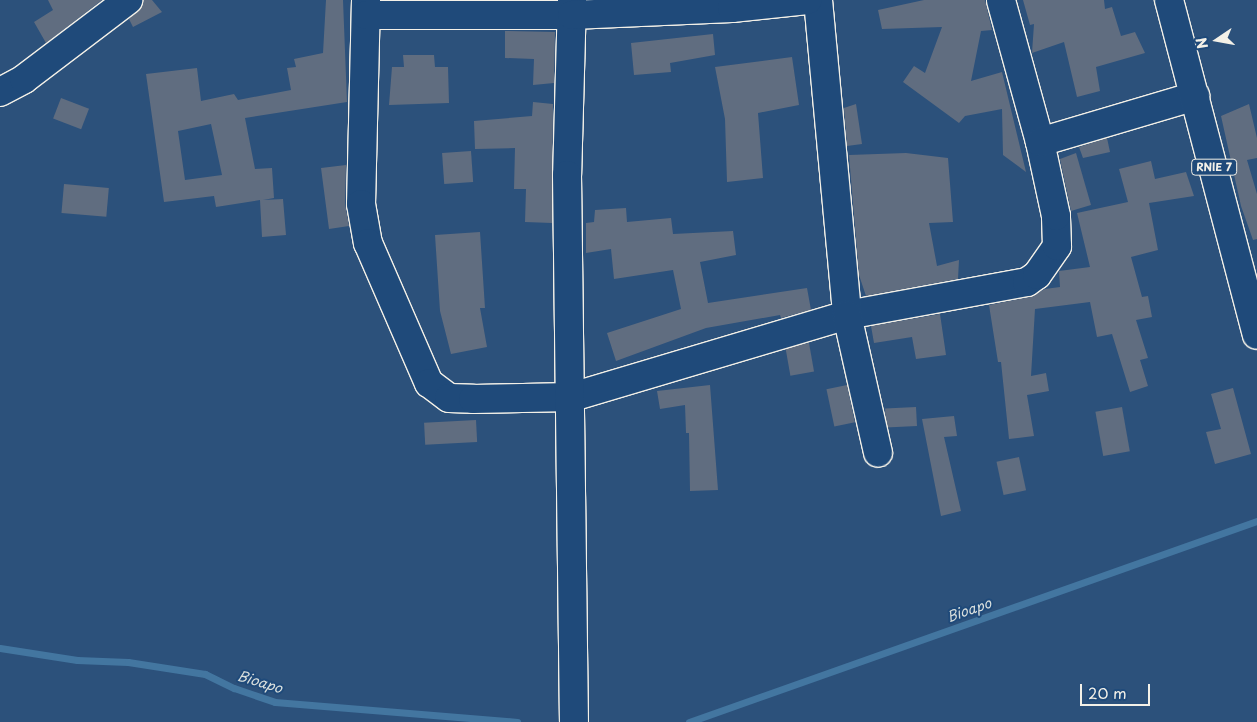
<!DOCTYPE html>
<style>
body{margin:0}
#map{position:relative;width:1257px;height:722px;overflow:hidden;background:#2c517b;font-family:"Playpen Sans",sans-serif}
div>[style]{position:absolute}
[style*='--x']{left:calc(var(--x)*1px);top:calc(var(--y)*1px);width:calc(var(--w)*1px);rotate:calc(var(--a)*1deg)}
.stream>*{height:7px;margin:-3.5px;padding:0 3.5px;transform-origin:3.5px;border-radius:3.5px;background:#4376a0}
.building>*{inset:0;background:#606d80;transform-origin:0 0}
.roads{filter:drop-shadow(1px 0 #f4f1e8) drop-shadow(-1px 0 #f4f1e8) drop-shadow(0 1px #f4f1e8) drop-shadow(0 -1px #f4f1e8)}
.minor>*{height:28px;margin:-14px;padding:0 14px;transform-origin:14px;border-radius:14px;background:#1f4a7a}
.major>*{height:28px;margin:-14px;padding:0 14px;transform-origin:14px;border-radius:14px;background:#1f4a7a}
span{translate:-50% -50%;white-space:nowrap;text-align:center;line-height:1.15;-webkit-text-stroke:4px #1f4a7a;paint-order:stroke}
.shield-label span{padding:1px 4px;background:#1f4a7a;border:1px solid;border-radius:4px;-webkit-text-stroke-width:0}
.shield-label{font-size:11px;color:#f4f1e8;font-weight:700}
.water-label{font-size:14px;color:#d9dfdd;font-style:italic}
.north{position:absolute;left:1192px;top:15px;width:50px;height:50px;-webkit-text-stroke:4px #1f4a7a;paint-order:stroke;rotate:258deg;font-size:14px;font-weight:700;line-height:20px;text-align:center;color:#f4f1e8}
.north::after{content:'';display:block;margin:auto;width:18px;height:22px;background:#f4f1e8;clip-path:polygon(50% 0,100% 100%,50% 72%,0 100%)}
.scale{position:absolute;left:1080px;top:684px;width:70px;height:22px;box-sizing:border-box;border:2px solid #f4f1e8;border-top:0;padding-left:6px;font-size:15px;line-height:18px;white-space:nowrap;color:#f4f1e8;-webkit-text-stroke:4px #1f4a7a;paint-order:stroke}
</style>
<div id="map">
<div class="stream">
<i style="--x:0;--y:648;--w:78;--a:8.9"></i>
<i style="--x:77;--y:660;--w:51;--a:2.2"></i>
<i style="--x:128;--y:662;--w:78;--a:8.9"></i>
<i style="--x:205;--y:674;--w:32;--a:26"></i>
<i style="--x:234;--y:688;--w:43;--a:18.9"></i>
<i style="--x:275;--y:702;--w:243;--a:4.7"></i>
<i style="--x:689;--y:722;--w:603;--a:-19.49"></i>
</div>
<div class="building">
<i style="clip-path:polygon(48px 0,102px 0,46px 43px,34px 22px,53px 10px)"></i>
<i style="clip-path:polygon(143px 0,152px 0,162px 12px,133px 27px,129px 19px,142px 6px)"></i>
<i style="clip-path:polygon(evenodd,326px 0,343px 0,347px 102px,245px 118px,255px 169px,272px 168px,274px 198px,263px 200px,283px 199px,286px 235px,262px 237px,260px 200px,216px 207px,214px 196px,164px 202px,146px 74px,197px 68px,201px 101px,234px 94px,238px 100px,291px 90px,287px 68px,296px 67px,294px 59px,323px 53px,326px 0,211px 124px,222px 175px,185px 180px,178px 131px,211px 124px)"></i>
<i style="clip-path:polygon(924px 0,985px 0,992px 30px,981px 31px,971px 81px,1002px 72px,1026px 172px,1003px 155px,1002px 109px,965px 116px,959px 123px,903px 82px,914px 66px,925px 73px,942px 27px,882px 29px,878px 10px)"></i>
<i style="clip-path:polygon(1023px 0,1104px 0,1105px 9px,1112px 7px,1121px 36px,1135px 32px,1145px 53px,1096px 67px,1100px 91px,1077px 97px,1064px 42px,1032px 53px,1034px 24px,1030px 25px)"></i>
<i style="clip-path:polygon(505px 31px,555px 32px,554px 83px,533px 85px,534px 59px,505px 58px)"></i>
<i style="clip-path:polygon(713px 34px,715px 55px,670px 63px,671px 72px,634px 75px,631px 43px)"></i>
<i style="clip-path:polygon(403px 55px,434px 55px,435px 67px,448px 67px,449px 103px,389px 105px,392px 67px,404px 67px)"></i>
<i style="clip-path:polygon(792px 57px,799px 105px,758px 113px,763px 178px,727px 182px,725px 119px,715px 67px)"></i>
<i style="left:61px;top:98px;width:30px;height:22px;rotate:21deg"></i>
<i style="clip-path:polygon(533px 102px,553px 104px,552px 223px,525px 222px,526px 189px,514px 189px,515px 148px,475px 149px,474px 121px,532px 116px)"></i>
<i style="clip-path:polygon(856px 104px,862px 144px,847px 146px,844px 108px)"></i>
<i style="clip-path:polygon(1249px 104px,1257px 138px,1257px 158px,1247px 160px,1257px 194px,1257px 239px,1253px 240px,1241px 206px,1221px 116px)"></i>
<i style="clip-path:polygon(1107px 138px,1110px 152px,1083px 158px,1079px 147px)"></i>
<i style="left:471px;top:151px;width:31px;height:29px;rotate:86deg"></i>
<i style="clip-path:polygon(906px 153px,948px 158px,953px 222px,929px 223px,937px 266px,959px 260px,958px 279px,866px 296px,859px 275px,849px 155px)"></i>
<i style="clip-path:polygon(1076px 153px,1091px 205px,1071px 211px,1060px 159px)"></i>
<i style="clip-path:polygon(1151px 161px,1155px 179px,1186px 172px,1194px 196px,1149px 203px,1158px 250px,1131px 257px,1142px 297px,1148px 296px,1152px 317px,1136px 320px,1148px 358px,1140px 360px,1148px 386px,1130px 392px,1112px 334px,1097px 337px,1090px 302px,1035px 309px,1031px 376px,1046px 373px,1049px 391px,1027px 395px,1034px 436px,1009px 439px,1001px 362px,998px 362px,989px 305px,1030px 297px,1045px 289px,1060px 287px,1059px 271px,1090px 267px,1077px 213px,1128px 202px,1119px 169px)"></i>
<i style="clip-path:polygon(346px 165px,345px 204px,349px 226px,329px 229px,321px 168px)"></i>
<i style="left:64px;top:184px;width:45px;height:29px;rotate:5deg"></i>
<i style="clip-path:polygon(626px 208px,627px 222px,671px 218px,673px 234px,733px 231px,736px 255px,700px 262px,708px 303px,807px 288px,811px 310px,781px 318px,780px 315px,706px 328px,616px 361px,607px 333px,681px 309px,673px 270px,614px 279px,611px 249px,586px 253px,586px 223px,594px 222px,595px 210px)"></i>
<i style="clip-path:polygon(480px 232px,485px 308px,480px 308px,487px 347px,451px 354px,440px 311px,435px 235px)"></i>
<i style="clip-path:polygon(940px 314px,946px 355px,916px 359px,912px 337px,874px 343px,871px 326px)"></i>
<i style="left:809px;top:343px;width:29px;height:24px;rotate:80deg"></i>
<i style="clip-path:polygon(710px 385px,718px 490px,690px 491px,689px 433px,686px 433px,685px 405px,660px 409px,657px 391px)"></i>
<i style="left:847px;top:385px;width:38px;height:21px;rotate:78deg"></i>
<i style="clip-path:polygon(1233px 388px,1251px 454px,1215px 464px,1206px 432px,1221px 429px,1211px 394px)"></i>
<i style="left:916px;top:407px;width:19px;height:31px;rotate:87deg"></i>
<i style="left:1122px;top:407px;width:45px;height:27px;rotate:80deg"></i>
<i style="clip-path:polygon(954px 416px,957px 436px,944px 437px,961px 511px,941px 516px,922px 419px)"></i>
<i style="left:476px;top:420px;width:22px;height:52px;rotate:87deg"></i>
<i style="left:1019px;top:457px;width:34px;height:23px;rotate:78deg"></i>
</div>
<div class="roads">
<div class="minor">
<i style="--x:366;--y:0;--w:204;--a:91.4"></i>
<i style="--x:361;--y:204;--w:40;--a:80"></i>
<i style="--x:368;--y:243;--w:153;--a:66.5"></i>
<i style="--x:429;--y:383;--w:25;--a:37"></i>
<i style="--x:449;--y:398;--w:24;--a:2"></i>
<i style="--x:473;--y:399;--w:99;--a:-1.2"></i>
<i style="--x:572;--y:397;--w:287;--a:-16.6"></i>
<i style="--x:847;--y:315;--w:183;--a:-10.4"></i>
<i style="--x:1027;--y:282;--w:12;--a:-35"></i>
<i style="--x:1037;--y:275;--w:35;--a:-55"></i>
<i style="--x:1057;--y:246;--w:30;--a:-92"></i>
<i style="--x:1056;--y:216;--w:76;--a:-102.2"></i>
<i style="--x:1040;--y:142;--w:147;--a:-105.4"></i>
<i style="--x:572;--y:0;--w:175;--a:91.6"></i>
<i style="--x:567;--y:175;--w:547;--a:89.27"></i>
<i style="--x:818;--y:0;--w:316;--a:84.7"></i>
<i style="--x:847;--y:315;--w:141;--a:77.3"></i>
<i style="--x:366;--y:15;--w:206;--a:0"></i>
<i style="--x:572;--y:15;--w:160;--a:-2.5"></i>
<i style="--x:732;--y:8;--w:76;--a:-6"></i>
<i style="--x:0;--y:92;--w:27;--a:-28"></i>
<i style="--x:24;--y:79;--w:131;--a:-37.2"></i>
<i style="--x:1040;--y:142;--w:162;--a:-16.5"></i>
</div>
<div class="major">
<i style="--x:1169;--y:0;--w:346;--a:75.3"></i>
</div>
</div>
<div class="shield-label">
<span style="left:1214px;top:167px">RNIE 7</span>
</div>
<div class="water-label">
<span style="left:969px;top:610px;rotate:-19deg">Bioapo</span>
<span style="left:260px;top:682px;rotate:17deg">Bioapo</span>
</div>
<div class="north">N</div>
<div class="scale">20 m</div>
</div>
